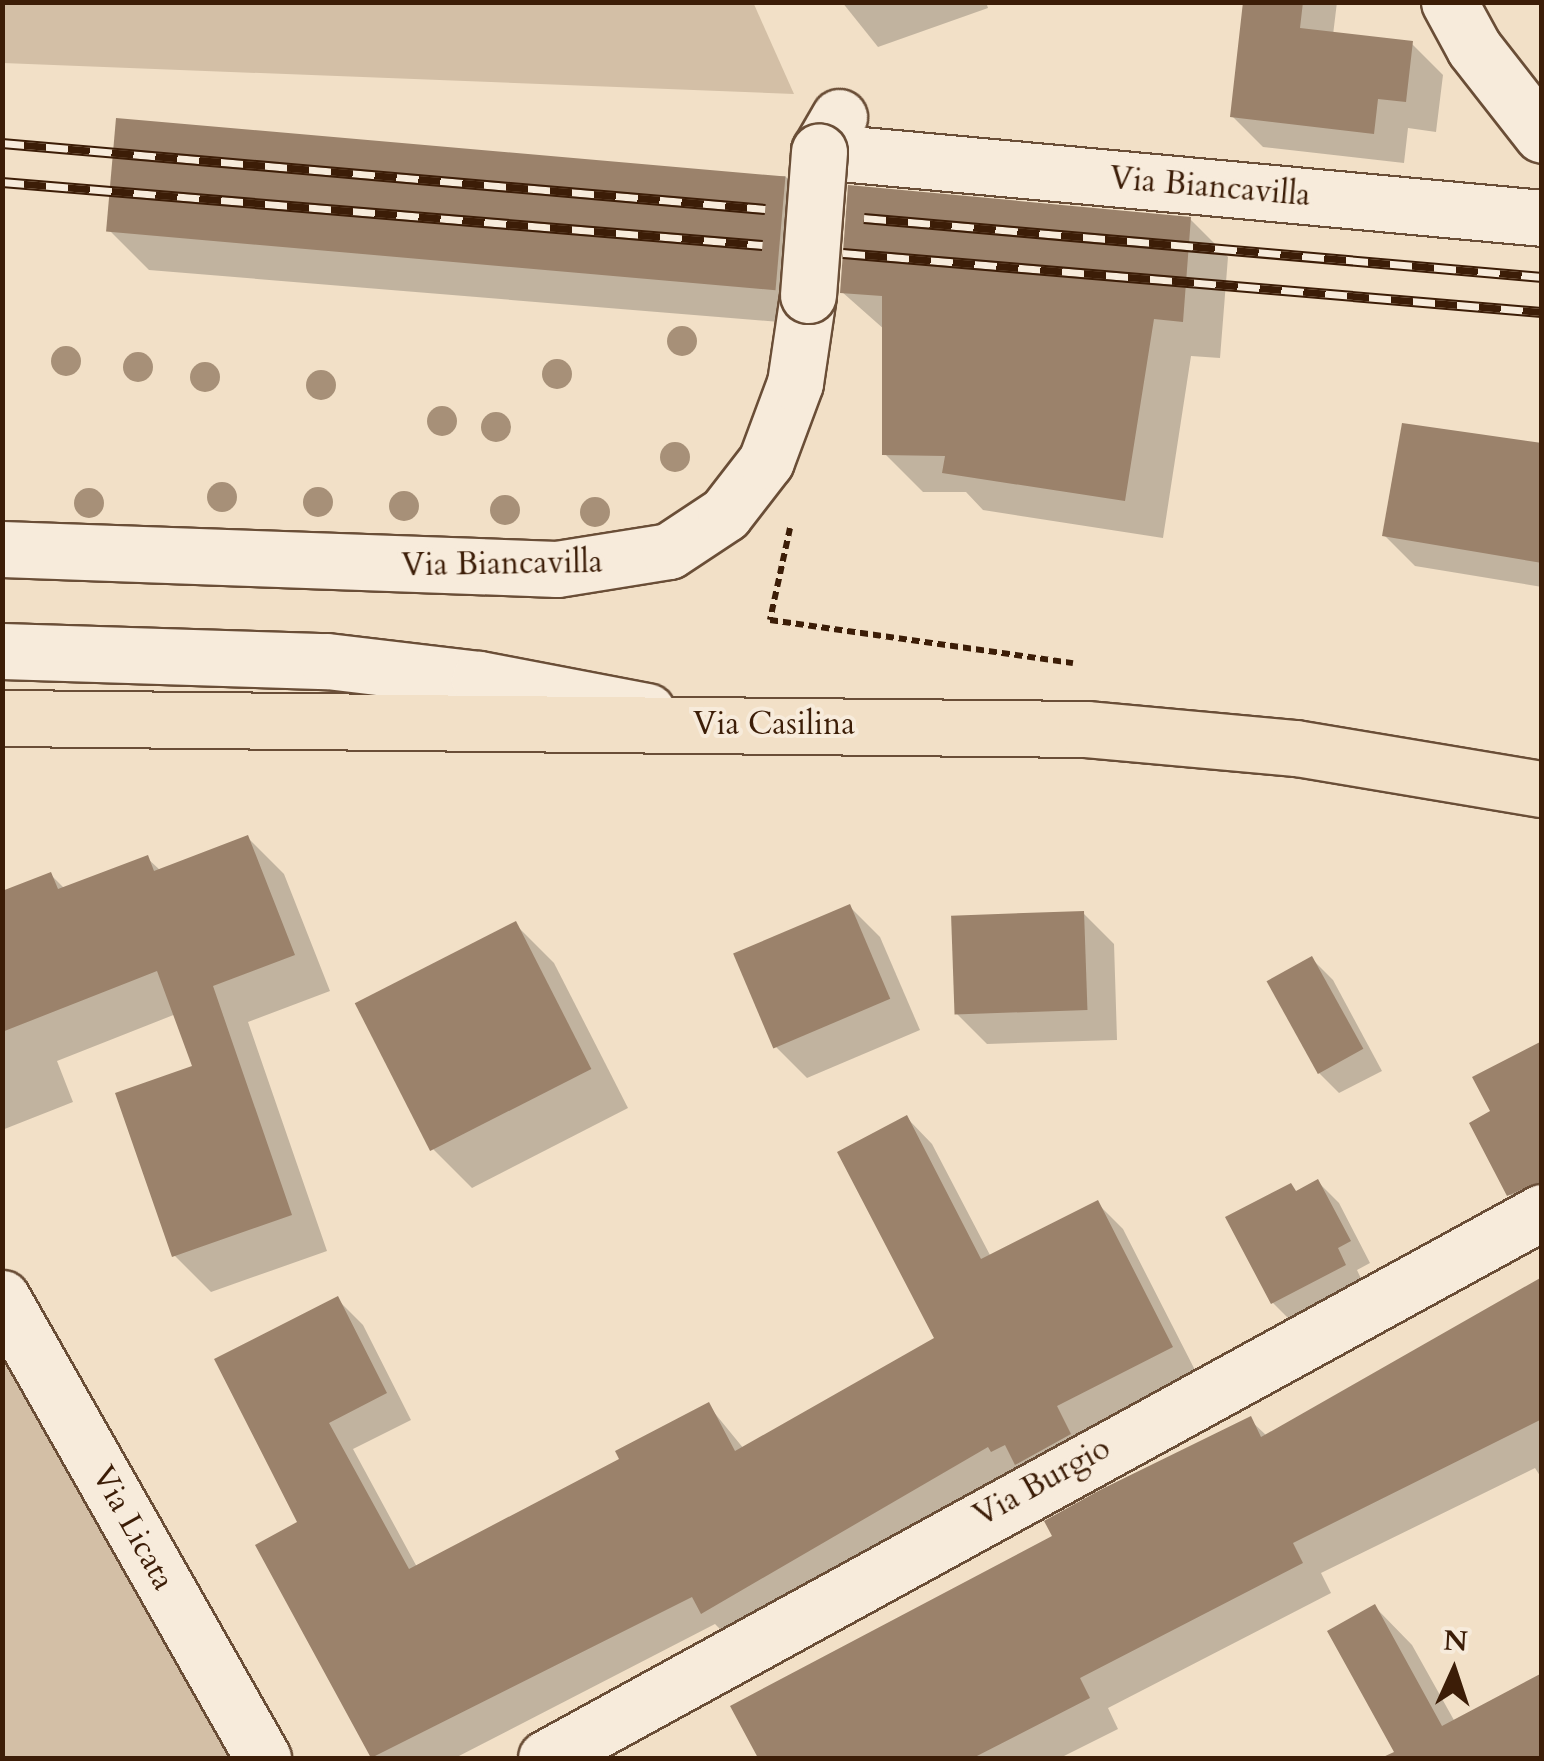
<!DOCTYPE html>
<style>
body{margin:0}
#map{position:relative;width:1544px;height:1761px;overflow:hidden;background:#f2e0c7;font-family:Cardo,serif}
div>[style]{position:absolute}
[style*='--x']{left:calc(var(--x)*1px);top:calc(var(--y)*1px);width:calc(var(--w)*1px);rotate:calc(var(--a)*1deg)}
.green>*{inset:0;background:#d3bfa6}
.shadow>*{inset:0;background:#0003}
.building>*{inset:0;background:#9b826b;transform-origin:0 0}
.path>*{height:6px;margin-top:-3px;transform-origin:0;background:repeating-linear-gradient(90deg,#3c1d07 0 8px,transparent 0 13px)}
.roads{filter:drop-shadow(2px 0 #6a4e37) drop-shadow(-2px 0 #6a4e37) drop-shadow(0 2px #6a4e37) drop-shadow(0 -2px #6a4e37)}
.minor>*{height:55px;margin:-27.5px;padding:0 27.5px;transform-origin:27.5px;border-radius:27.5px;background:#f7ebdb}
.primary>*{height:55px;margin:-27.5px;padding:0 27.5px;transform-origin:27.5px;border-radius:27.5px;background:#f2e0c7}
.rail>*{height:11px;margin-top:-5.5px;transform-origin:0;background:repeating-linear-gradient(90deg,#f7ebdb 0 22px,#3c1d07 0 44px);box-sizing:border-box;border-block:2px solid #3c1d07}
.bridges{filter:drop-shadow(2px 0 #6a4e37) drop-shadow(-2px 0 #6a4e37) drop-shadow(0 2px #6a4e37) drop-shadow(0 -2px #6a4e37)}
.minor-bridge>*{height:55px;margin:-27.5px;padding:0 27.5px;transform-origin:27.5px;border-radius:27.5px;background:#f7ebdb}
.trees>*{width:30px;height:30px;margin:-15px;border-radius:50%;background:#a79078}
span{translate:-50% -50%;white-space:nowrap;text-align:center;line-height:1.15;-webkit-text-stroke:8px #f7ebdb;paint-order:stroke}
.street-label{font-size:32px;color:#3c1d07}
.frame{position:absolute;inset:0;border:5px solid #3c1d07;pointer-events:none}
.north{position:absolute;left:1404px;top:1621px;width:100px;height:100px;-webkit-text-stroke:8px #f7ebdb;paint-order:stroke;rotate:3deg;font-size:28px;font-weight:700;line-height:40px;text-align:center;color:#3c1d07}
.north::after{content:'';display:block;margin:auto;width:35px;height:45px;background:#3c1d07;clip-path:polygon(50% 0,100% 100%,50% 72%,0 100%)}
</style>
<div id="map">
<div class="green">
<i style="clip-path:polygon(753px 2px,794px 94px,3px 63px,3px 3px)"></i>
<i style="clip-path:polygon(3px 1340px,234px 1758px,3px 1758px)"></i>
</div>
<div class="shadow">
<i style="clip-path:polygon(842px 2px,986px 2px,988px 8px,878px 47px)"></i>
<i style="clip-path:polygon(1245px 2px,1337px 2px,1333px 35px,1412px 44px,1443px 75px,1436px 132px,1408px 128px,1404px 163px,1263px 147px,1232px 116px)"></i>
<i style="clip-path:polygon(785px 176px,824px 215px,815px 325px,149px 270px,110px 231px)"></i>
<i style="clip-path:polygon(1190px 219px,1228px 257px,1220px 358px,1191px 356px,1163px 538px,983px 510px,966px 492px,923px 492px,885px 454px,885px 330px,842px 292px)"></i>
<i style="clip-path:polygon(1542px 446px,1542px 587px,1415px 566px,1384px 535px)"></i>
<i style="clip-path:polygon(248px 838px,284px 874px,330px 991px,248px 1022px,327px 1251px,211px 1292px,174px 1255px,196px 1068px,176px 1014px,57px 1061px,73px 1102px,2px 1130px,2px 894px,51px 875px,65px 889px,147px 858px,161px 871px)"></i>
<i style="clip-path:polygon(849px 906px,880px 937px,920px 1030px,807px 1078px,776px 1047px)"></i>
<i style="clip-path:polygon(1083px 913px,1114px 944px,1117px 1040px,987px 1044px,956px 1013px)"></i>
<i style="clip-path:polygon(515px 924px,554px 963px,628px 1108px,472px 1188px,433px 1149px)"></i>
<i style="clip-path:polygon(1312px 959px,1333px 980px,1382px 1071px,1339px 1093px,1318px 1072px)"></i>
<i style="clip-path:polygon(1542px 1043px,1542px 1224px,1540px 1225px,1509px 1194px,1494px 1112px)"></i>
<i style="clip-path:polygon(907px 1118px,932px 1144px,991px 1257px,1097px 1203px,1123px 1229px,1197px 1374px,1081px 1433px,1095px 1461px,729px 1638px,715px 1624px,455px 1758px,373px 1758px,258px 1546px,300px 1523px,337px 1299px,363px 1325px,411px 1420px,353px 1449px,417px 1567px,622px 1460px,708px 1405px,744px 1449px,937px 1339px)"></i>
<i style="clip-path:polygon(1318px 1182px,1339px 1203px,1370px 1263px,1357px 1270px,1365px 1287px,1294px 1324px,1273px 1303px,1297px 1193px)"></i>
<i style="clip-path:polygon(1542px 1280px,1542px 1479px,1535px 1468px,1321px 1573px,1331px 1593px,1108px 1708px,1118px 1729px,1060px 1758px,761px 1758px,734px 1707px,1056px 1537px,1250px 1420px,1267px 1436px)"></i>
<i style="clip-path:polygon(1375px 1607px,1412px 1645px,1455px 1722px,1542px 1676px,1542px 1758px,1386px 1758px,1397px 1753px)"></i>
</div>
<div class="building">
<i style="clip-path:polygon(1243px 2px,1303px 2px,1300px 28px,1413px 41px,1406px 102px,1378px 99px,1374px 134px,1230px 117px)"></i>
<i style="left:116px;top:118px;width:672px;height:114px;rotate:5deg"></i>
<i style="clip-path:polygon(848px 185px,1191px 217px,1183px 322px,1154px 319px,1125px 501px,942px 473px,945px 456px,882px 455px,882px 296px,840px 293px)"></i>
<i style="clip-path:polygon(1402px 423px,1542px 443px,1542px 563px,1382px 536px)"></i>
<i style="clip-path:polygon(248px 835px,295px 955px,213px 986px,292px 1215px,172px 1257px,115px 1093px,192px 1066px,157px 971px,2px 1032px,2px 891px,51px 872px,58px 889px,148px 855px,154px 871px)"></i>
<i style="left:850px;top:904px;width:103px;height:127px;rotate:67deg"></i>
<i style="left:1084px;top:911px;width:99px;height:133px;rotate:88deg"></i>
<i style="left:516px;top:921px;width:166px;height:181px;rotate:63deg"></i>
<i style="left:1312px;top:956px;width:106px;height:52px;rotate:61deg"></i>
<i style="clip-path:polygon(1542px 1041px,1542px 1181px,1507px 1196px,1469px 1123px,1490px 1111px,1472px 1077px)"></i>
<i style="clip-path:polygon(907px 1115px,981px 1259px,1098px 1200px,1173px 1347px,1057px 1406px,1071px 1434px,1015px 1465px,1005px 1445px,991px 1452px,988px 1447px,701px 1614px,692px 1597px,371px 1758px,255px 1545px,297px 1522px,214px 1359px,338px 1296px,387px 1393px,329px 1423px,409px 1569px,619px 1459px,615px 1451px,709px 1402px,735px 1451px,934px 1338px,837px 1152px)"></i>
<i style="clip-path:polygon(1318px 1179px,1351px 1241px,1338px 1248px,1346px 1265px,1271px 1304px,1225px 1217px,1291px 1183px,1296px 1191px)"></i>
<i style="clip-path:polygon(1542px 1277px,1542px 1419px,1293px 1543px,1303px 1563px,1080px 1678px,1090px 1698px,973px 1758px,758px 1758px,730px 1706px,1052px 1536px,1044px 1521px,1100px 1490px,1251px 1416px,1261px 1437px)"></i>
<i style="clip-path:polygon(1375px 1604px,1442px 1726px,1542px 1673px,1542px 1758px,1381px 1758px,1394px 1752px,1327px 1631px)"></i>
</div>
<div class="path">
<i style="--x:790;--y:528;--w:94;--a:102.3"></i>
<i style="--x:770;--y:620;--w:306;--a:8.1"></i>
</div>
<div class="roads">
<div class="minor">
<i style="--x:1449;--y:2;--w:52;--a:61.5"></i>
<i style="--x:1474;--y:48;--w:110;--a:52"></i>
<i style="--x:839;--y:117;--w:39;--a:120"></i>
<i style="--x:819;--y:151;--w:726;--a:5.29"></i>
<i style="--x:2;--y:549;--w:555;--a:2.06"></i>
<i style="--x:557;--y:569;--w:113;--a:-9.1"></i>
<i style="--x:669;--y:551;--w:67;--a:-33.5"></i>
<i style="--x:725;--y:514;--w:67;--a:-52.3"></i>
<i style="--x:766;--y:461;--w:83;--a:-69.6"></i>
<i style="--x:795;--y:383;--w:89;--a:-81.6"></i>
<i style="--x:2;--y:651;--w:325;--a:1.8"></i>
<i style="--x:327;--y:661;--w:153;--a:6.8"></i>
<i style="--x:479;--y:679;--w:171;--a:10.8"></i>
<i style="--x:2;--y:1298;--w:529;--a:60.43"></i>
<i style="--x:546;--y:1758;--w:1136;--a:-28.73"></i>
</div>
<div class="primary">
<i style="--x:2;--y:718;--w:1084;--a:0.58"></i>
<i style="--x:1086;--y:729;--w:211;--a:5.2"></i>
<i style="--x:1296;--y:748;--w:249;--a:9.5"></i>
</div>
</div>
<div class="rail">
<i style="--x:2;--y:143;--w:766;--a:4.94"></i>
<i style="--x:2;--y:182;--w:763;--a:4.74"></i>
<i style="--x:864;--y:218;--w:681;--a:4.97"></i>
<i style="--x:843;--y:253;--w:701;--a:4.82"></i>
</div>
<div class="bridges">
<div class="minor-bridge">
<i style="--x:808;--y:295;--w:144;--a:-85.6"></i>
</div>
</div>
<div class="trees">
<i style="left:682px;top:341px"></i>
<i style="left:66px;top:361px"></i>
<i style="left:138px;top:367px"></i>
<i style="left:557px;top:374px"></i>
<i style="left:205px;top:377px"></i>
<i style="left:321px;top:385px"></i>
<i style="left:442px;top:421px"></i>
<i style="left:496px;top:427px"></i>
<i style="left:675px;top:457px"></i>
<i style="left:222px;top:497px"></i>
<i style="left:318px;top:502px"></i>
<i style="left:89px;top:503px"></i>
<i style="left:404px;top:506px"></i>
<i style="left:505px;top:510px"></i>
<i style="left:595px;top:512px"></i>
</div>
<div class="street-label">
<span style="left:1210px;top:187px;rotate:5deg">Via Biancavilla</span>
<span style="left:502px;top:564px;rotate:-1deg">Via Biancavilla</span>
<span style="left:774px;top:724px">Via Casilina</span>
<span style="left:1042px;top:1482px;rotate:-29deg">Via Burgio</span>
<span style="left:133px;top:1528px;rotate:61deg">Via Licata</span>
</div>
<div class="frame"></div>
<div class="north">N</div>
</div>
